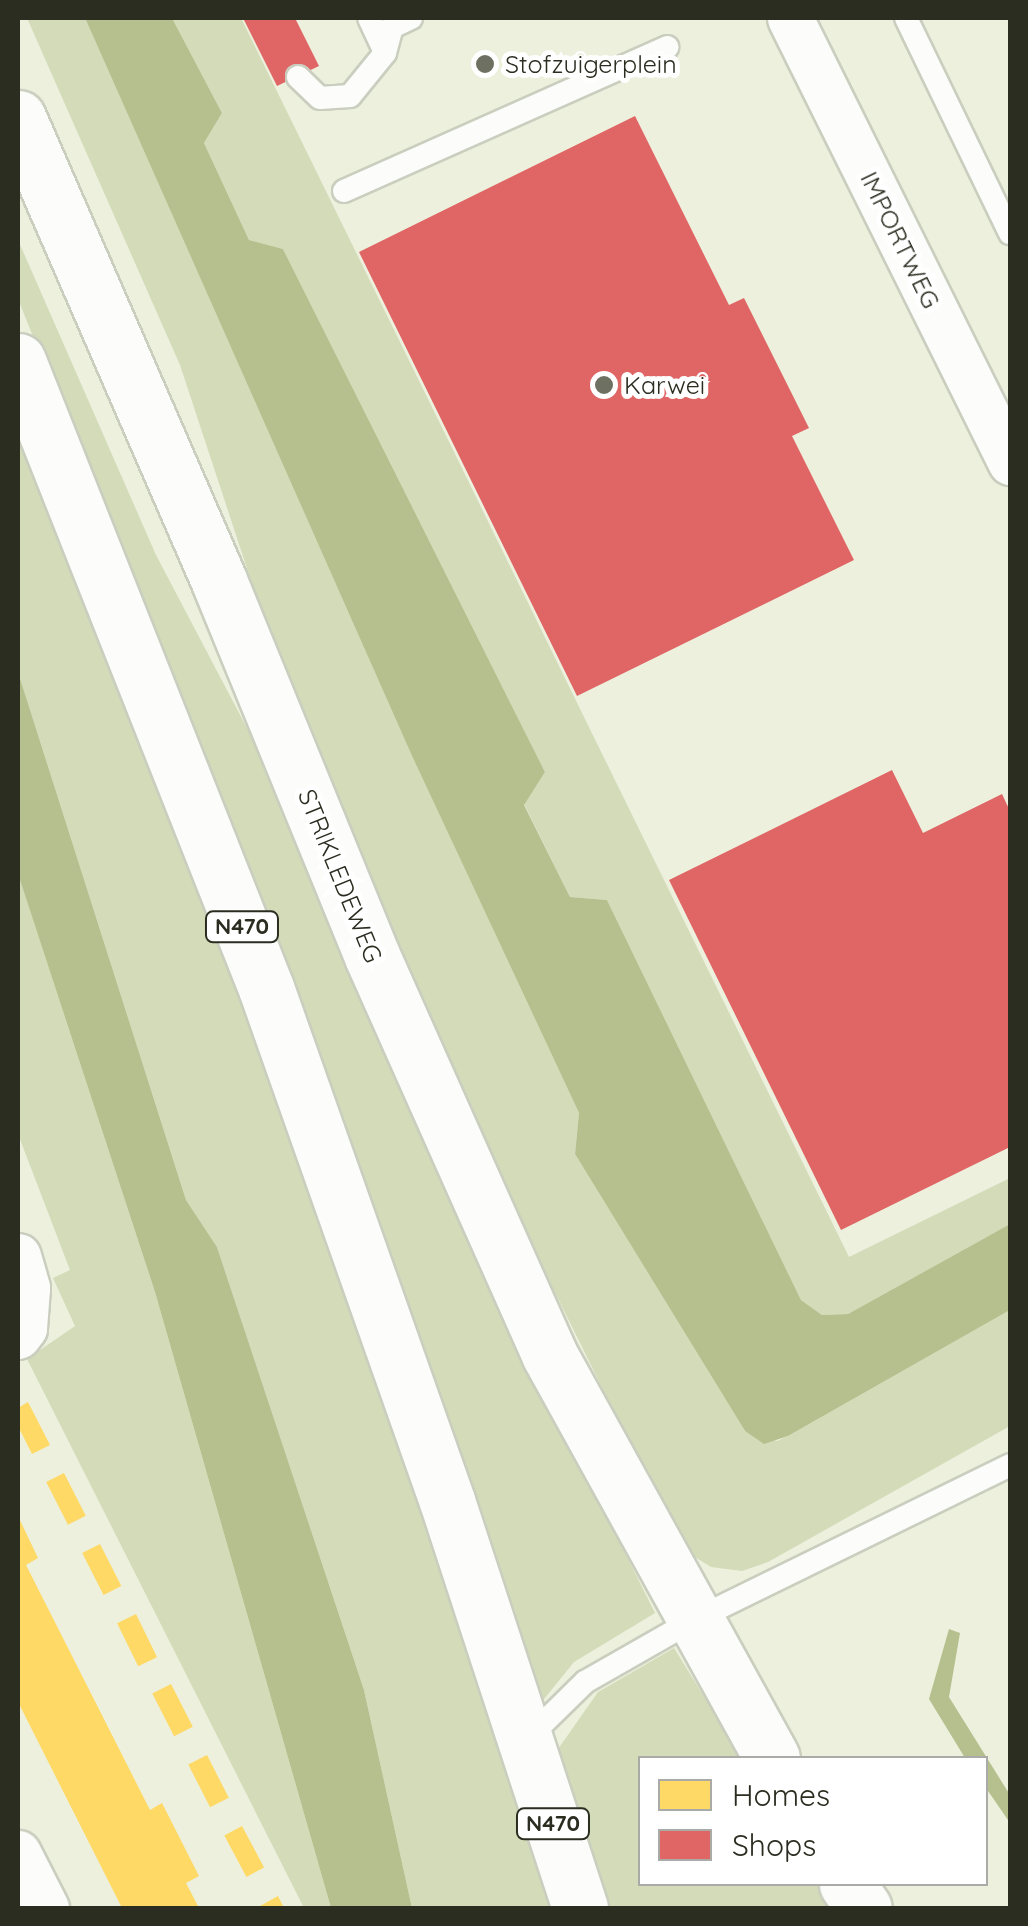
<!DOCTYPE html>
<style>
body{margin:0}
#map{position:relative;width:1028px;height:1926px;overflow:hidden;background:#ecf0dd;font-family:Quicksand,sans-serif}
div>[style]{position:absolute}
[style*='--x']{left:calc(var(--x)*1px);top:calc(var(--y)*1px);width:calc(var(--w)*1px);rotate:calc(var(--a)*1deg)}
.green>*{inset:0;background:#d3dbb9}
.water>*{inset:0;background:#b6c08f}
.homes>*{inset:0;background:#ffd966;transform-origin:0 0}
.shops>*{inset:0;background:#e06666}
.roads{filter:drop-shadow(2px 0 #cacebf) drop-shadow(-2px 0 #cacebf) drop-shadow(0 2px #cacebf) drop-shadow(0 -2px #cacebf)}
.lane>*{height:22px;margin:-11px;padding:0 11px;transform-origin:11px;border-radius:11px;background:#fcfdfa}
.street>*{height:45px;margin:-22.5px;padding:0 22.5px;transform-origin:22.5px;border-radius:22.5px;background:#fcfdfa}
.primary>*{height:55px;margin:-27.5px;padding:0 27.5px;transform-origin:27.5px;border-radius:27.5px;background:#fcfdfa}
.dots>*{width:28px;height:28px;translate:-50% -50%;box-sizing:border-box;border:5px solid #fff;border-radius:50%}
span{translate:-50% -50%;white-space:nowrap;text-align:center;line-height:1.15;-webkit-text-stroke:10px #fff;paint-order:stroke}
.shield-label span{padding:2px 8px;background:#fff;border:2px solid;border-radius:8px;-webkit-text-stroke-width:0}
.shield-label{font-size:22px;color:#2a2d20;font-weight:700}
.poi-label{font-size:25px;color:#2a2d20}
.left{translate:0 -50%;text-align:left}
.street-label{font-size:25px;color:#2a2d20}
.frame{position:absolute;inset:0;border:20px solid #2a2d20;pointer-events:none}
.legend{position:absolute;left:638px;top:1756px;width:350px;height:130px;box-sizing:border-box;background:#fff;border:2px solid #aaaba6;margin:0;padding:12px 18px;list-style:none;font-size:30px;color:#2a2d20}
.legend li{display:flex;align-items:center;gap:20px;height:50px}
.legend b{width:50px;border:2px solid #aaaba6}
</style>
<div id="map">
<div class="green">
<i style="clip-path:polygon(27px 18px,85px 18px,412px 756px,579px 1113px,575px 1154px,745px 1431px,777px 1441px,788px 1436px,1010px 1310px,1010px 1426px,768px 1562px,742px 1571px,711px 1567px,682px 1549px,481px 1143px,266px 626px,180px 365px)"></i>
<i style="clip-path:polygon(172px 18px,241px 18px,849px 1257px,1010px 1178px,1010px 1224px,848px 1314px,822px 1315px,801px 1300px,607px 900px,570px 897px,524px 804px,545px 772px,283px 249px,249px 240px,204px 143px,222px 113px)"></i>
<i style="clip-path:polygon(18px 240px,156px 555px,279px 789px,464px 1230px,655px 1613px,574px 1662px,540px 1704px,233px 833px,18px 299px)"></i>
<i style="clip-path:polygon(18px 433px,246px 1014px,411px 1477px,551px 1908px,412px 1908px,364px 1690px,217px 1247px,186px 1200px,18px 672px)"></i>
<i style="clip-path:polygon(18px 874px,155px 1292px,331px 1908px,304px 1908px,27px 1359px,75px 1326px,53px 1278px,70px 1270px,18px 1134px)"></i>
<i style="clip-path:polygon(674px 1648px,742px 1758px,640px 1758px,640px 1884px,819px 1884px,835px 1908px,606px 1908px,556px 1752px,598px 1692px)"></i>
</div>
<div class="water">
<i style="clip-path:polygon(85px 18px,172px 18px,222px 113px,204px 143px,249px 240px,283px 249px,545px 772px,524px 805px,570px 897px,607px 900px,801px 1300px,822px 1315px,848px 1314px,1010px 1224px,1010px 1310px,788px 1436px,764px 1444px,745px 1431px,575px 1154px,579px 1113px,412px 756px)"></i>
<i style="clip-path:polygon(18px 672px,186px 1200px,217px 1247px,364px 1690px,412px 1908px,331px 1908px,155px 1292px,18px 874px)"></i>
<i style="clip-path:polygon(949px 1629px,960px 1633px,949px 1697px,1010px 1795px,1010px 1823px,986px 1788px,986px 1758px,965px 1758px,929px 1699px)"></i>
</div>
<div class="homes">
<i style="clip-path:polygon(28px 1402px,50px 1445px,32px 1454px,18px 1426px,18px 1408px)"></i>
<i style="left:64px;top:1473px;width:48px;height:20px;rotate:63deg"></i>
<i style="clip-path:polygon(18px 1516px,38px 1558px,26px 1565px,150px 1810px,162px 1803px,199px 1876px,186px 1883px,199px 1908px,122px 1908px,18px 1702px)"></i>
<i style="left:100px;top:1544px;width:47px;height:20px;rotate:63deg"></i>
<i style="left:136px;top:1614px;width:48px;height:21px;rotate:64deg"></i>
<i style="left:171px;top:1684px;width:48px;height:21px;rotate:63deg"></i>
<i style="left:207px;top:1755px;width:48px;height:21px;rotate:63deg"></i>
<i style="left:242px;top:1826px;width:47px;height:20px;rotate:62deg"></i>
<i style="clip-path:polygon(278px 1896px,284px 1908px,261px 1908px,260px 1906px)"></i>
</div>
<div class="shops">
<i style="clip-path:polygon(243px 18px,295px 18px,319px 66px,277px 86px)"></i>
<i style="clip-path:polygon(635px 116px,729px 305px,744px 298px,809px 428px,792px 436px,854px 560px,577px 696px,359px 252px)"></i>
<i style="clip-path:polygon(892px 770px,923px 833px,1002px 794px,1010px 811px,1010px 1147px,841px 1230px,669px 880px)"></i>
</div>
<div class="roads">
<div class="lane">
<i style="--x:369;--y:18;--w:38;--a:65"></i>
<i style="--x:906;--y:18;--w:239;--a:64.2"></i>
<i style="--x:298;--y:77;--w:30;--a:44"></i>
<i style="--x:320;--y:98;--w:30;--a:-4"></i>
<i style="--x:350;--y:96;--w:55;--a:-50.9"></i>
<i style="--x:385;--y:53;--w:27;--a:-75"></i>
<i style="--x:392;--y:27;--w:21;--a:-25"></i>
<i style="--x:344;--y:191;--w:354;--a:-24"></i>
<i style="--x:526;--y:1740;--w:83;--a:-44.5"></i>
<i style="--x:585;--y:1682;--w:123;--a:-29.7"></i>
<i style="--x:692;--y:1621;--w:354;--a:-26.1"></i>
</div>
<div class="street">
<i style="--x:790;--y:18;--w:496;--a:63.6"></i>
<i style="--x:18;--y:1256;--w:33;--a:74"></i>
<i style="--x:27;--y:1288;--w:40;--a:94.3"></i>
<i style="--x:24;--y:1328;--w:10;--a:127"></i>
<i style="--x:18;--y:1853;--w:62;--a:63"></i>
</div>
<div class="primary">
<i style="--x:18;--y:118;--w:505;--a:66.53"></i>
<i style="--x:219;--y:581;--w:405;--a:67.8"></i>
<i style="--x:372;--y:956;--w:436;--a:66"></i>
<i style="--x:549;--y:1354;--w:461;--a:61.1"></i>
<i style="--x:18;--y:361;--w:674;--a:68.42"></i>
<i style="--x:266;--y:988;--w:544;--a:70.57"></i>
<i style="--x:447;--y:1501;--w:428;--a:71.9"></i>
<i style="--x:847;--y:1884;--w:29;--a:55"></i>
</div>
</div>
<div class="dots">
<i style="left:485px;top:64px;background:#6e7162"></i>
<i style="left:604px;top:385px;background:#6e7162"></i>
</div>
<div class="shield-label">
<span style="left:242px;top:927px">N470</span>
<span style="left:553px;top:1824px">N470</span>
</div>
<div class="poi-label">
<span class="left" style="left:505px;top:64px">Stofzuigerplein</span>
<span class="left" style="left:624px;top:385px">Karwei</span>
</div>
<div class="street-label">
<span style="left:900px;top:240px;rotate:64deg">IMPORTWEG</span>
<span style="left:340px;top:876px;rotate:68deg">STRIKLEDEWEG</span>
</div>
<div class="frame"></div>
<ul class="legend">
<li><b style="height:28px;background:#ffd966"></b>Homes</li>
<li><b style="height:28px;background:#e06666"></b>Shops</li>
</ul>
</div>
